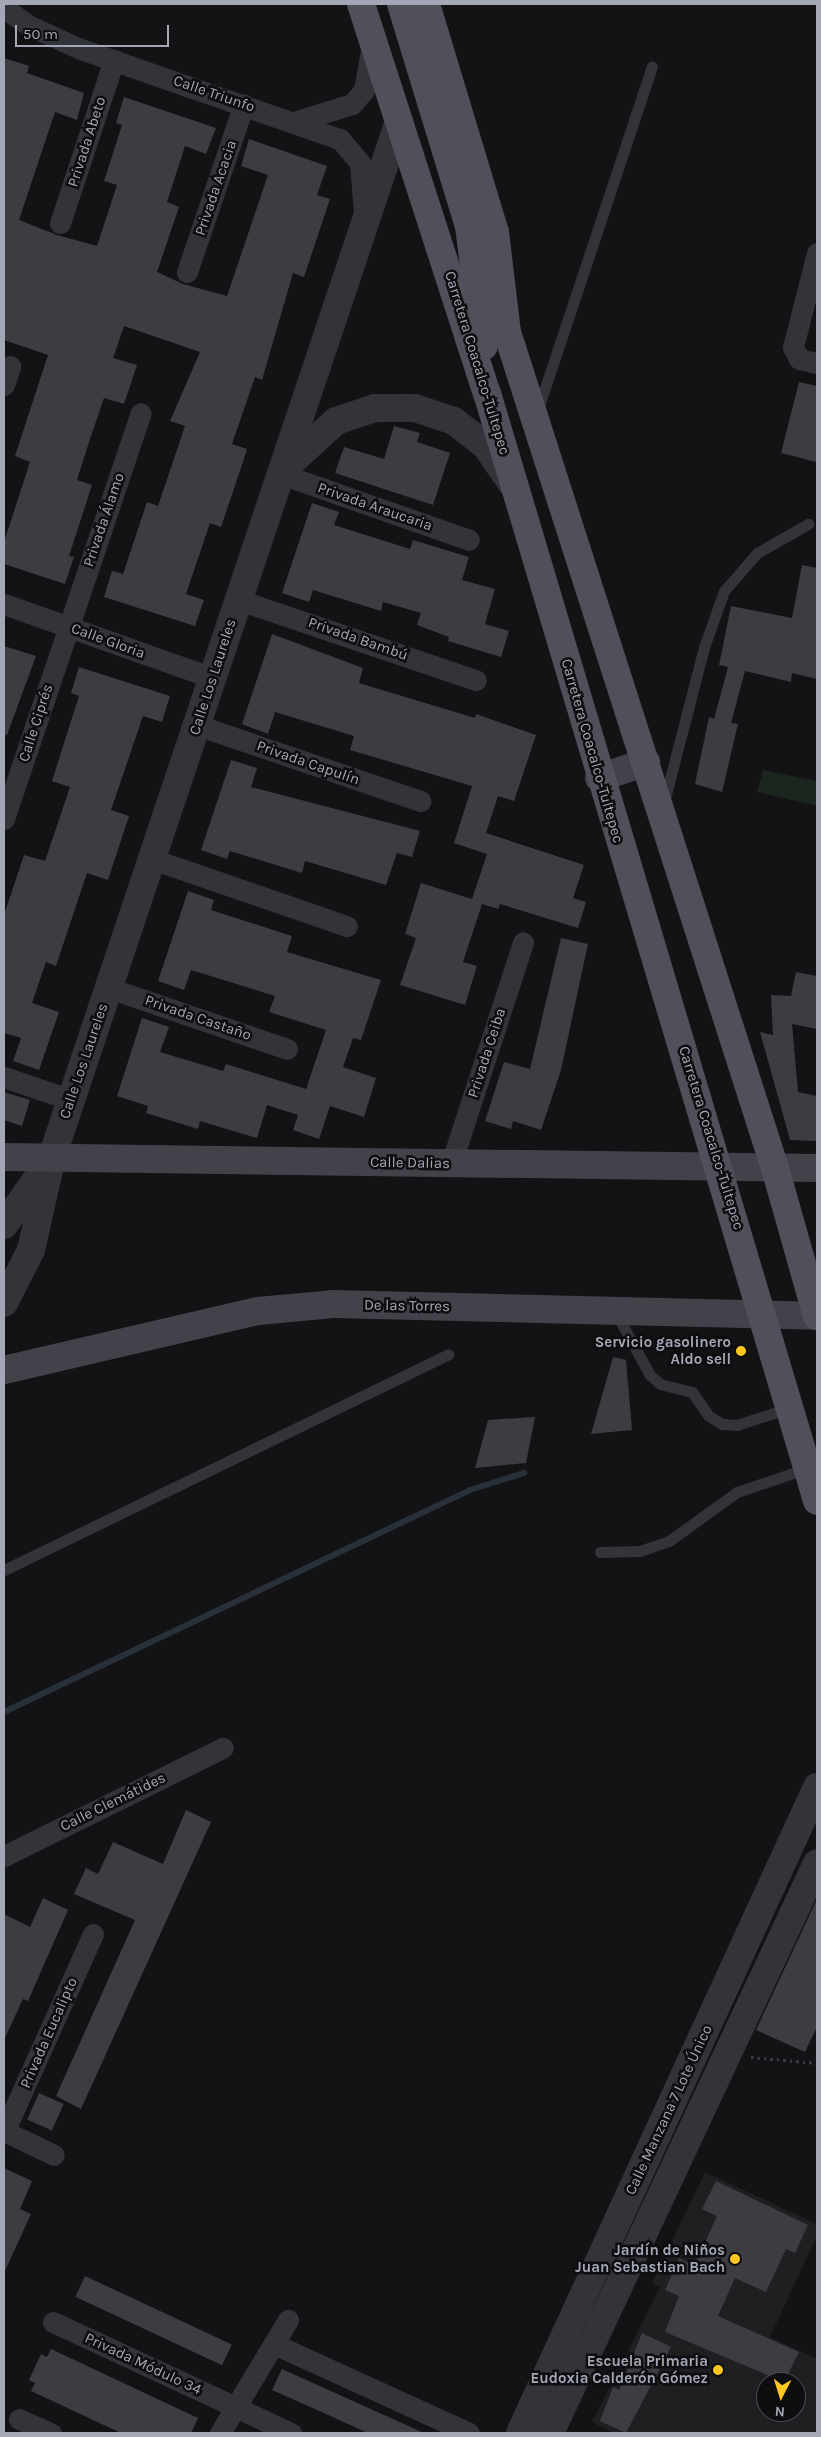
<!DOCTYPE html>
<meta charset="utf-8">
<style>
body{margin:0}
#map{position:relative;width:821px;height:2437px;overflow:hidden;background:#131214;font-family:Karla,sans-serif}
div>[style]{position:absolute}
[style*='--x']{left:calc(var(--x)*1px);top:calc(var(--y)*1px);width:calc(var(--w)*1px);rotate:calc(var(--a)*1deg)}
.built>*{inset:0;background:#1f1e21}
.green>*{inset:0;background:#1c241e}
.stream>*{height:6px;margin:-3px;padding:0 3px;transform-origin:3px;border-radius:3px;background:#283039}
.building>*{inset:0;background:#3c3c42;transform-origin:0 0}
.path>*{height:3px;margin-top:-1.5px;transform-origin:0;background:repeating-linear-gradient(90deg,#393b41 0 2.5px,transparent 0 6.5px)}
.service>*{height:11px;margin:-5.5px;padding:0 5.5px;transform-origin:5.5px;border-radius:5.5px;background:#33343a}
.minor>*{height:21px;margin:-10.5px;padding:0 10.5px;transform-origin:10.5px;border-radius:10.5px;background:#33343a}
.tertiary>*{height:28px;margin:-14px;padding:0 14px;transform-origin:14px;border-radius:14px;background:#33343a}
.secondary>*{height:28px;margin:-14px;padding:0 14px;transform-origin:14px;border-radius:14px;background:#41424a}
.primary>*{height:28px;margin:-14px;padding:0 14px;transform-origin:14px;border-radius:14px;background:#4f5059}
.dots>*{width:14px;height:14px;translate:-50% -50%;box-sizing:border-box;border:2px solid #0e0d0f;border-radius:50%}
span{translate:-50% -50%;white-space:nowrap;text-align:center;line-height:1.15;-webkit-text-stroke:5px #0e0d0f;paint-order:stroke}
.street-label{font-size:15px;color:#a3a7b6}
.poi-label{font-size:15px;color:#a3a7b6;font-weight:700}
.right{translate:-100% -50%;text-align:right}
.frame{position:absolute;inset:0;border:5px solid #a3a7b6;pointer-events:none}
.north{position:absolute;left:756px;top:2372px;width:50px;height:50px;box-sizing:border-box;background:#0e0d0f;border:1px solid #4a4b52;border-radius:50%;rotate:185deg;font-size:14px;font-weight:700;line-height:20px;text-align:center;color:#a3a7b6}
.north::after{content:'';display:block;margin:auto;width:18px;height:22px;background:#ffc720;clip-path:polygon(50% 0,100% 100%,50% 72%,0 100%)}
.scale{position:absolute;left:15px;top:25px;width:154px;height:22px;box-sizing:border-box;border:2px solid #a3a7b6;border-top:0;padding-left:6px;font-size:15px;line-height:18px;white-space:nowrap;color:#a3a7b6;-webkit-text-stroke:4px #0e0d0f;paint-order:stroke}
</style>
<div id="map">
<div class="built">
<i style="clip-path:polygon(evenodd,705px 2172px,817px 2224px,817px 2236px,770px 2337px,817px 2359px,817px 2433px,614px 2433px,592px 2422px,660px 2287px,652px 2283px,705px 2172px,766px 2382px,796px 2382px,796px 2412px,766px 2412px,766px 2382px)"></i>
</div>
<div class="green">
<i style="clip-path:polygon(763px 770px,817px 781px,817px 806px,757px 792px)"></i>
</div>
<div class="stream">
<i style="--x:4;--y:1712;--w:516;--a:-25.47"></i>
<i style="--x:470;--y:1490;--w:57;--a:-17.5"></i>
</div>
<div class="building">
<i style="clip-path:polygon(4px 58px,29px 66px,27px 73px,84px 93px,77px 120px,55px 112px,19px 220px,57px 235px,97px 246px,117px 185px,104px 181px,122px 125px,116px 123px,124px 97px,216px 128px,206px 154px,185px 146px,167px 202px,179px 207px,157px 272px,183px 284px,227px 296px,268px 175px,241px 166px,249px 139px,327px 166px,317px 195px,330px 199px,304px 277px,293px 273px,262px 380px,255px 377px,232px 444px,247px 449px,243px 462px,221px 527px,210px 523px,186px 594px,204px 600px,195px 626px,104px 597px,112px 571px,123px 574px,147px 502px,158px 506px,185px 426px,170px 421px,200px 352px,124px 326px,113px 358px,137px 365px,124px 404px,104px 398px,90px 439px,77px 480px,92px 485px,69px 556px,74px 557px,65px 584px,4px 564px,4px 542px,30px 462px,15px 456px,48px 355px,4px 340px)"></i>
<i style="clip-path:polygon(799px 382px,817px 386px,817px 462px,781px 453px)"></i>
<i style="clip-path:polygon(394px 426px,420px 433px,417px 442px,450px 453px,433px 505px,335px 473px,344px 447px,384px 459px)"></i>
<i style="clip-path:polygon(312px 503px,339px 512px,334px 525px,410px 549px,413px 540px,469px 557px,462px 580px,495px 589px,485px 624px,509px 631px,501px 657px,448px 641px,449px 637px,417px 625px,421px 613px,383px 602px,381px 611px,313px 590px,309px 602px,282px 593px)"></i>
<i style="clip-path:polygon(802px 565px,817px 568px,817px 679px,792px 673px,791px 682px,745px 671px,731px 723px,738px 724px,722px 792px,695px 784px,709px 717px,714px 719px,728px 667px,719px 665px,731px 606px,792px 618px)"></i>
<i style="clip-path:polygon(272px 634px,363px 668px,359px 683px,475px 718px,476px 714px,536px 735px,514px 801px,498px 796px,486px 833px,584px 865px,573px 898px,586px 902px,578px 928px,500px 904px,498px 909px,482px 904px,463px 962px,477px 966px,465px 1005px,400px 985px,416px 938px,405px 934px,421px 883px,472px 899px,487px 854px,454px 843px,472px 786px,350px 750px,354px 736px,275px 712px,268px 734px,242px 724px)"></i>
<i style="clip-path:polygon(4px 646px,36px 656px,7px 735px,4px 735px)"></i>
<i style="clip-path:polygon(79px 667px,170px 696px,162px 722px,143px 716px,111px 810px,129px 816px,108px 880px,87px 873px,56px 966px,46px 962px,32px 1003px,59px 1012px,39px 1070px,13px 1061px,21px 1038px,4px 1033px,4px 915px,24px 855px,45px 861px,70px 787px,52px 781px,79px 696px,71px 693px)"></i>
<i style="clip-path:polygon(231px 760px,257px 768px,251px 787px,420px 831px,412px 857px,397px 853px,386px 885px,305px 861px,302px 873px,230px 851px,227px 859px,201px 850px)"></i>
<i style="clip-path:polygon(188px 891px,214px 900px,211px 910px,292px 936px,287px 952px,381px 980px,361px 1040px,353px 1038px,343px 1067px,376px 1078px,364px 1117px,330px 1106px,319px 1139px,293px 1130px,298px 1115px,267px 1105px,257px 1138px,200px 1121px,198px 1129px,146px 1113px,148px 1106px,117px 1096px,142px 1018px,169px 1027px,160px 1052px,223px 1071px,226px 1064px,306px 1089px,326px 1030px,269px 1012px,275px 996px,191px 970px,184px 990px,158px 981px)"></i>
<i style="clip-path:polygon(561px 938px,588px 944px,561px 1070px,541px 1130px,513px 1121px,511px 1129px,485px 1121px,504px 1062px,530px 1069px)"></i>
<i style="clip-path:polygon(796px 972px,817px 976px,817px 1029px,792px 1024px,798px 1092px,817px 1096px,817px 1141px,790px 1140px,760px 1032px,773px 1035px,771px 995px,791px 996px)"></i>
<i style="clip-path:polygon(4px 1092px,30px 1100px,22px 1126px,4px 1120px)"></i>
<i style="clip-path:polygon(613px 1357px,626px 1360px,632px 1430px,591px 1434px)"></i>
<i style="clip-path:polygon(535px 1417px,526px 1463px,475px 1468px,488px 1420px)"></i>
<i style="clip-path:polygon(186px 1810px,211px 1822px,81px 2109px,56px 2096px,135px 1920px,74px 1894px,86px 1868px,98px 1874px,113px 1842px,163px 1864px)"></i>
<i style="clip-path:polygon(43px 1898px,68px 1910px,28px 2001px,23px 1999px,4px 2040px,4px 1914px,30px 1927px)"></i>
<i style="clip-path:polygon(817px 1899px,817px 2027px,805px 2052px,756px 2030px)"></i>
<i style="left:39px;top:2093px;width:27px;height:29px;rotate:24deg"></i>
<i style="clip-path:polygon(4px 2168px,32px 2181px,20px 2209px,31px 2214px,4px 2273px)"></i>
<i style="clip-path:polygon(716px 2181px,808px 2225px,795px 2253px,786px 2249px,766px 2292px,735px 2278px,718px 2316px,799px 2352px,784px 2382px,665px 2332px,679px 2296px,665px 2290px,679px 2258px,694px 2266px,717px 2216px,702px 2209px)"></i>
<i style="left:85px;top:2276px;width:162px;height:23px;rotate:25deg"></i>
<i style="clip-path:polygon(642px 2333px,671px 2347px,626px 2433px,600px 2421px,613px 2387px,619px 2390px)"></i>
<i style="clip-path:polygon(51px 2349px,198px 2418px,191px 2433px,121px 2433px,31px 2391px,35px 2383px,29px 2380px,41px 2354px,47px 2357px)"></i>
<i style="clip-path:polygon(282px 2369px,424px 2433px,368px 2433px,326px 2414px,272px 2390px)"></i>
</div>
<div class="path">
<i style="--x:808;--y:460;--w:40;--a:-77"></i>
<i style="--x:751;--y:2057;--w:66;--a:5.2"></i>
</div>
<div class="service">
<i style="--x:537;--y:412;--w:364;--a:-71.6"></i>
<i style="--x:664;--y:802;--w:160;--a:-75.5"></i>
<i style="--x:704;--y:647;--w:59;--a:-70.3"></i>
<i style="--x:724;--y:591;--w:50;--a:-49"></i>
<i style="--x:757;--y:553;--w:59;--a:-29.6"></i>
<i style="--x:616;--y:1313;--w:71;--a:61.3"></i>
<i style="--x:650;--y:1375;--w:13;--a:42"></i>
<i style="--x:660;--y:1384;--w:33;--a:14"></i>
<i style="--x:692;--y:1392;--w:29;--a:55"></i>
<i style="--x:709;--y:1416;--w:15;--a:32"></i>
<i style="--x:722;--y:1424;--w:15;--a:4"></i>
<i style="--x:737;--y:1425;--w:55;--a:-18.1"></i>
<i style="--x:600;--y:1552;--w:40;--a:-1.4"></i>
<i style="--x:640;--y:1551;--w:31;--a:-19"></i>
<i style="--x:669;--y:1541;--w:84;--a:-35.8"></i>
<i style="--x:737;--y:1492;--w:75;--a:-18.7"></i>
<i style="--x:4;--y:1570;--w:494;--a:-25.9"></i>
</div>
<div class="minor">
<i style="--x:4;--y:8;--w:32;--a:35"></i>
<i style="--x:30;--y:26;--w:53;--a:24.6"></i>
<i style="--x:78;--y:48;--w:277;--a:19.2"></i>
<i style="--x:340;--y:139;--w:31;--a:50"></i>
<i style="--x:360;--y:163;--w:50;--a:85.4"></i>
<i style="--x:297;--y:121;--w:58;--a:-17.2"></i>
<i style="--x:352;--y:104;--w:18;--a:-49"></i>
<i style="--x:364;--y:90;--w:46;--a:-79.9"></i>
<i style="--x:60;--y:223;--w:172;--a:-71.7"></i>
<i style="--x:817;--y:253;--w:97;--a:104.3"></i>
<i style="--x:793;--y:347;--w:13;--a:63"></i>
<i style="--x:799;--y:359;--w:18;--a:13"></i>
<i style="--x:187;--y:272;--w:177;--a:-71.3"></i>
<i style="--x:4;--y:385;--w:20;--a:-72"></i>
<i style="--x:281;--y:474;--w:199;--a:19.3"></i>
<i style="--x:239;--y:600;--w:250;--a:18.7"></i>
<i style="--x:4;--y:604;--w:222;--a:19.5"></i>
<i style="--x:197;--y:725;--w:236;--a:18.8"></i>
<i style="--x:4;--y:819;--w:428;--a:-71.4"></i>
<i style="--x:152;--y:859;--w:206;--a:19"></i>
<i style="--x:109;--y:988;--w:188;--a:18.9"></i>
<i style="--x:4;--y:1077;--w:71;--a:18.9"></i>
<i style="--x:451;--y:1164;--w:233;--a:-72"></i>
<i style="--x:4;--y:1856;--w:244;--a:-26.3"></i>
<i style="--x:4;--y:2131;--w:55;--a:25.6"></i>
<i style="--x:4;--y:2132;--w:217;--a:-65.8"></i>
<i style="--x:53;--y:2322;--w:263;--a:25"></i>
<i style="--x:274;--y:2344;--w:214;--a:24.5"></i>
<i style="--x:19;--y:2419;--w:35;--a:24"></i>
<i style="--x:220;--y:2433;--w:132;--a:-59"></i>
</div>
<div class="tertiary">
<i style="--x:288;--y:465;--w:65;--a:-42.5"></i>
<i style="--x:336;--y:421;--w:41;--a:-18.4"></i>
<i style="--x:375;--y:408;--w:40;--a:0"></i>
<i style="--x:415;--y:408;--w:41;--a:18.4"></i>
<i style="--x:454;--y:421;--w:41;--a:38"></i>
<i style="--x:486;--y:446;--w:46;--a:55.6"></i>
<i style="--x:4;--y:1225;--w:69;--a:-54.5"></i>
<i style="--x:4;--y:1303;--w:59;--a:-63"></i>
<i style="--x:31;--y:1250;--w:95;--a:-77.3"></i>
<i style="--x:52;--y:1157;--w:1093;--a:-71.48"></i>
<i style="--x:520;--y:2433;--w:711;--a:-65.31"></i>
<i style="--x:550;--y:2433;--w:629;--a:-64.9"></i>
</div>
<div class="secondary">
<i style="--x:599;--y:778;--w:50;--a:-18.8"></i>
<i style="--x:4;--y:1157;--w:813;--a:0.78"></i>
<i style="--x:4;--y:1370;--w:261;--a:-13.1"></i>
<i style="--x:258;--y:1311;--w:75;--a:-5.3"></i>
<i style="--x:333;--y:1304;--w:484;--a:1.4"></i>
</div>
<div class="primary">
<i style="--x:361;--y:4;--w:409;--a:72.1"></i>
<i style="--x:487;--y:393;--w:1156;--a:73.41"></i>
<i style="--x:401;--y:4;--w:232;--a:73"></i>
<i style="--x:469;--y:226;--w:121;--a:82.9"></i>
<i style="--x:426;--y:4;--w:238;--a:73.2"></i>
<i style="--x:495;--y:232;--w:101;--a:83.2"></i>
<i style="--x:507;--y:332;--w:878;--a:72.23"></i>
<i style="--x:775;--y:1168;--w:154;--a:74.2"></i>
</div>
<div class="dots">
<i style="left:741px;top:1351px;background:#ffc720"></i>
<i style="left:735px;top:2259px;background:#ffc720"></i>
<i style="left:718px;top:2370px;background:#ffc720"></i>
</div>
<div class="street-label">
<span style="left:214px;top:94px;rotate:19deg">Calle Triunfo</span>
<span style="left:87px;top:142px;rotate:-72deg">Privada Abeto</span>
<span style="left:216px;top:188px;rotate:-71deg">Privada Acacia</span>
<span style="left:477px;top:363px;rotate:73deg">Carretera Coacalco-Tultepec</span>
<span style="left:375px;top:507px;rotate:19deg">Privada Araucaria</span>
<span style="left:104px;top:520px;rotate:-71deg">Privada Álamo</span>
<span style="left:358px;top:639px;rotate:19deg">Privada Bambú</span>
<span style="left:108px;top:641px;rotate:20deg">Calle Gloria</span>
<span style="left:213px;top:677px;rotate:-72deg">Calle Los Laureles</span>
<span style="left:36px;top:723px;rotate:-72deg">Calle Ciprés</span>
<span style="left:592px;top:751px;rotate:74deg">Carretera Coacalco-Tultepec</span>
<span style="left:308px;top:763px;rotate:19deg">Privada Capulín</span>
<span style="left:198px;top:1018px;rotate:19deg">Privada Castaño</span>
<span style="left:487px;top:1053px;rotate:-72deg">Privada Ceiba</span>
<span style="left:84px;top:1061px;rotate:-71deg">Calle Los Laureles</span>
<span style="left:711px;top:1138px;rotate:73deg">Carretera Coacalco-Tultepec</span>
<span style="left:410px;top:1163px;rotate:1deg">Calle Dalias</span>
<span style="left:407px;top:1306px;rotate:1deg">De las Torres</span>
<span style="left:113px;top:1802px;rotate:-26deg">Calle Clemátides</span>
<span style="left:49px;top:2033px;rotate:-66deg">Privada Eucalipto</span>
<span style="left:669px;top:2110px;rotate:-65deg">Calle Manzana 7 Lote Único</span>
<span style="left:143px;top:2364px;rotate:25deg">Privada Módulo 34</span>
</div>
<div class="poi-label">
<span class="right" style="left:731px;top:1351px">Servicio gasolinero<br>Aldo sell</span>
<span class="right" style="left:725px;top:2259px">Jardín de Niños<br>Juan Sebastian Bach</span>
<span class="right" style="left:708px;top:2370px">Escuela Primaria<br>Eudoxia Calderón Gómez</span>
</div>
<div class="frame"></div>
<div class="north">N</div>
<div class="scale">50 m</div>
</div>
